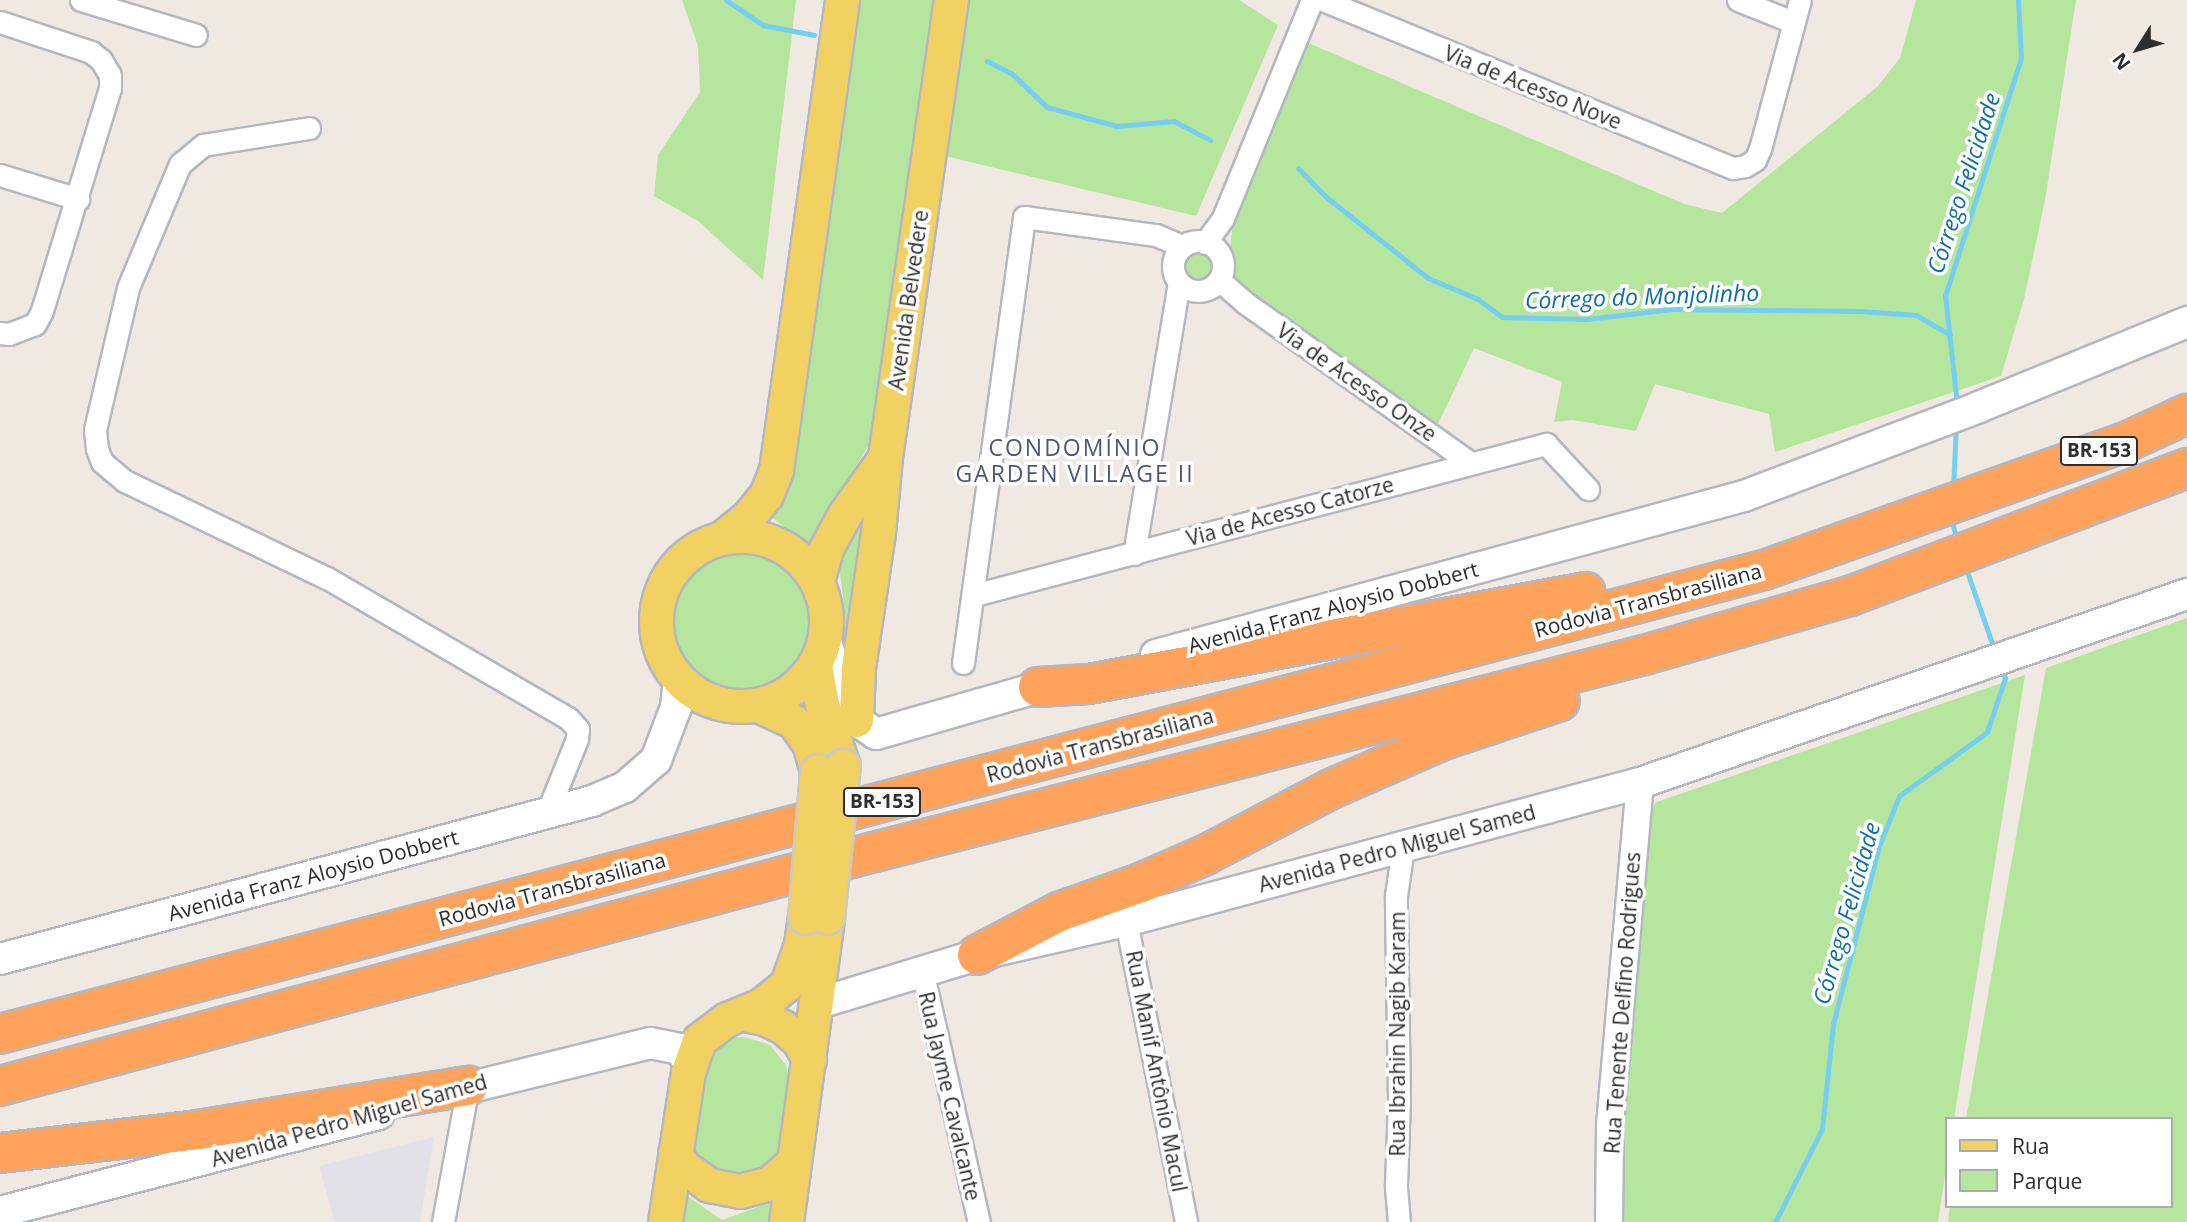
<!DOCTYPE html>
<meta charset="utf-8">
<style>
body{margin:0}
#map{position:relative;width:2187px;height:1222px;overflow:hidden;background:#efe9e1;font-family:"Open Sans",sans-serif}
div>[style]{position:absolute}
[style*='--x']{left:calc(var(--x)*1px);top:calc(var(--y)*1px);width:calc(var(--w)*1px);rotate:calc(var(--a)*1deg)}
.industrial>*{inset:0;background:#e3e1e8}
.green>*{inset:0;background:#b6e59e}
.round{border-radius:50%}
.stream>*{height:5px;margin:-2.5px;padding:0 2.5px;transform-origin:2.5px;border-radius:2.5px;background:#75cff0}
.roads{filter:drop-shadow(2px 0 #b4b7c1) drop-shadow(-2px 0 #b4b7c1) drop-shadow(0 2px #b4b7c1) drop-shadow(0 -2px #b4b7c1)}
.minor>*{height:21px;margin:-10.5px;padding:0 10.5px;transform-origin:10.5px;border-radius:10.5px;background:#fff}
.minor>.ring{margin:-10.5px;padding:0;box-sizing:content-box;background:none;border:21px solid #fff;border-radius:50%}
.tertiary>*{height:26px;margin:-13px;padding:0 13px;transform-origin:13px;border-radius:13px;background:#fff}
.secondary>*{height:30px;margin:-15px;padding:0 15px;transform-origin:15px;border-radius:15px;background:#fff}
.primary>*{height:33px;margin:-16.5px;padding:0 16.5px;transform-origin:16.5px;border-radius:16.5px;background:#f2d163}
.primary>.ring{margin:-16.5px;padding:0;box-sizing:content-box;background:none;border:33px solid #f2d163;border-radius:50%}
.motorway>*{height:38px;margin:-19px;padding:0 19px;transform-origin:19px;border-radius:19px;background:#ffa35c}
.bridges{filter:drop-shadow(2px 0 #c9c9c9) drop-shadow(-2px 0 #c9c9c9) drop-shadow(0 2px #c9c9c9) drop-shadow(0 -2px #c9c9c9)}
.primary-bridge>*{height:33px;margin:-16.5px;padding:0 16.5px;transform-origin:16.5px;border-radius:16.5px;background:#f2d163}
span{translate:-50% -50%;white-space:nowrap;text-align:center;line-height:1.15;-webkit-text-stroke:7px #fff;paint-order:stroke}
.shield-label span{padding:2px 5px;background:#fff;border:2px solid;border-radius:5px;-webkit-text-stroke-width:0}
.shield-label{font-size:19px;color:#2e2e2e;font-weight:700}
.street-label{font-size:21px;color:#2e2e2e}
.water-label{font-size:23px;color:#0d6fa3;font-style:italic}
.neighbourhood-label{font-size:23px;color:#4d5680;letter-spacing:2px}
.legend{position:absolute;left:1945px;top:1117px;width:228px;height:91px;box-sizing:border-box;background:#fff;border:2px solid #ababab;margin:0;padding:9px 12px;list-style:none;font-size:21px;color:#2e2e2e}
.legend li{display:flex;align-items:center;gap:14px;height:35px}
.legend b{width:35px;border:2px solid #ababab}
.north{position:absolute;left:2103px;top:14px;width:70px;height:70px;-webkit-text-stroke:5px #fff;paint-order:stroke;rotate:233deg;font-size:19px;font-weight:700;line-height:28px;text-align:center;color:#2e2e2e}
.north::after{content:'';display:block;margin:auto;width:24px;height:32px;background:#2e2e2e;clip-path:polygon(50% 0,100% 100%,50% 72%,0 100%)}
</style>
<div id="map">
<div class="industrial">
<i style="clip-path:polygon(434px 1137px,420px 1222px,335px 1222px,319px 1166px)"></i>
</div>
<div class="green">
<i style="clip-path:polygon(682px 0,796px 0,763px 280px,698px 221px,654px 196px,658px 155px,700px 92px,698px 46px)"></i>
<i style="clip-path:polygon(859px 0,937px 0,870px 443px,809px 544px,771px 517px,795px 460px)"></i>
<i style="clip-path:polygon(966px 0,1239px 0,1278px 25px,1196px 216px,941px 155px)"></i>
<i style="clip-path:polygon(1916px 0,2076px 0,2045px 200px,2024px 299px,2001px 376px,1775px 452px,1769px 414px,1655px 384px,1636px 431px,1573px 420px,1554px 422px,1562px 382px,1474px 348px,1438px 424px,1235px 283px,1230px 248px,1233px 223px,1306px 42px,1684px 204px,1722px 213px,1877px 87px,1900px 58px)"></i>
<i class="round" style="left:1180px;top:248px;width:36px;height:36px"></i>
<i style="clip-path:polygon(864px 511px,862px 535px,844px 656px,844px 606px,839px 565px)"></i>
<i class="round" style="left:668px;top:549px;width:144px;height:144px"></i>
<i style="clip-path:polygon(2187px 618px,2187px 1222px,1948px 1222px,1950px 1206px,2171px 1206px,2171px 1119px,1966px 1119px,2046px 668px)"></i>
<i style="clip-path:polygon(2025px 675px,1954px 1119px,1947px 1119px,1947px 1162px,1938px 1222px,1616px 1222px,1647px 812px,1657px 802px)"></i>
<i style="clip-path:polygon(733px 1037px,745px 1037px,770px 1045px,786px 1065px,789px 1078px,778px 1152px,772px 1162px,754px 1177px,701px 1167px,690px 1146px,702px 1060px,720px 1042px)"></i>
<i style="clip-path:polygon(687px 1196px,722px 1220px,774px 1201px,771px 1222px,683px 1222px)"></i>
</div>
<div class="stream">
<i style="--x:726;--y:0;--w:45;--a:34"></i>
<i style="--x:763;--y:25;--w:52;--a:11.1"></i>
<i style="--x:987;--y:61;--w:27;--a:27"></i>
<i style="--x:1011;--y:73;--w:50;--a:43.4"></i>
<i style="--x:1047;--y:107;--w:73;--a:15.2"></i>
<i style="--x:1117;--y:126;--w:57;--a:-5"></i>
<i style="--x:1174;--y:121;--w:41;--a:27.8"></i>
<i style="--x:1298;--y:168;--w:39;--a:46"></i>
<i style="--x:1325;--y:196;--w:132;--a:38.5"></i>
<i style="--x:1428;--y:278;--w:54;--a:22.8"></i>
<i style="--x:1478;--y:299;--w:30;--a:37"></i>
<i style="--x:1502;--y:317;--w:85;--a:1.3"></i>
<i style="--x:1587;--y:319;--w:86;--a:-6.7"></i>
<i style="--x:1672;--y:309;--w:188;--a:0.6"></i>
<i style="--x:1860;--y:311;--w:56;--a:4.1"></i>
<i style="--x:1916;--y:315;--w:39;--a:30"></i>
<i style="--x:1957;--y:404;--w:109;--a:-96.3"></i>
<i style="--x:1945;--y:296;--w:250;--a:-72.3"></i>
<i style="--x:2021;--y:58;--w:58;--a:-93"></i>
<i style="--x:1953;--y:488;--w:63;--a:-87.3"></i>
<i style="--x:1951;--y:519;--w:22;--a:74"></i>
<i style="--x:1965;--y:566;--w:88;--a:70.7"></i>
<i style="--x:1775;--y:1222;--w:104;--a:-63.2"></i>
<i style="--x:1822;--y:1129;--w:106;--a:-84"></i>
<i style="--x:1833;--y:1024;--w:184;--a:-75.5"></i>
<i style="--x:1879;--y:846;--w:54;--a:-68.2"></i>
<i style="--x:1899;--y:796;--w:109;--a:-36"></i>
<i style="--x:1987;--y:732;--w:57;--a:-71.6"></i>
<i style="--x:2005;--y:678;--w:11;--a:-112"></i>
</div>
<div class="roads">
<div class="minor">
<i style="--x:81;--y:0;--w:120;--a:16.9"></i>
<i style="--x:1323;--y:0;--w:443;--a:22.3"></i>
<i style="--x:1733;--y:168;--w:12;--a:-9"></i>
<i style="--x:1745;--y:166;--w:12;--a:-31"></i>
<i style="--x:1755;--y:160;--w:12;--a:-66"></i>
<i style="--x:1760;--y:149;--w:154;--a:-75"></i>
<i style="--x:1738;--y:0;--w:59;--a:21.8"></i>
<i style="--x:0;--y:22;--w:96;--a:18.2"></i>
<i style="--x:91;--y:52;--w:13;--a:39"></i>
<i style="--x:101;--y:60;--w:17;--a:59"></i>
<i style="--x:110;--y:75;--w:13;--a:90"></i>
<i style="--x:110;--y:88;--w:235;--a:107"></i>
<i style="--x:41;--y:313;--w:13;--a:119"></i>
<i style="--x:35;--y:324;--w:28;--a:159"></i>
<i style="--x:9;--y:334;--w:9;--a:-174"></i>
<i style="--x:309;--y:128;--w:107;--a:170.9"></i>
<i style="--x:203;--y:145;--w:30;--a:140"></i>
<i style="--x:180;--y:164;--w:134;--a:112.8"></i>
<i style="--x:128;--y:288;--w:146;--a:103.1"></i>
<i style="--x:95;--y:430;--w:19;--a:84"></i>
<i style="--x:97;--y:449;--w:14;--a:69"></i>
<i style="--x:102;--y:462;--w:30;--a:40"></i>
<i style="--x:125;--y:481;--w:224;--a:25.7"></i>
<i style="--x:327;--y:578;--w:279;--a:30.2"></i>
<i style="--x:568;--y:718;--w:15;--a:48"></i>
<i style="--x:578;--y:729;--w:10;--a:96"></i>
<i style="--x:577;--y:739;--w:80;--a:112.1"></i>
<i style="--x:0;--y:175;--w:82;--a:17.1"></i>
<i class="ring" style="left:1173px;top:241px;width:29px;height:29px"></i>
<i style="--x:1205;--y:243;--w:31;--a:-54"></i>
<i style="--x:1223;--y:218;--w:235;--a:-67.8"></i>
<i style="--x:1219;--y:280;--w:33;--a:41"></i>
<i style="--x:1244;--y:302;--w:276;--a:35.4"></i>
<i style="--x:1134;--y:554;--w:275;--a:-80.6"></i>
<i style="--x:974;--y:595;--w:592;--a:-14.79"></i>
<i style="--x:1546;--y:444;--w:62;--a:47"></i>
<i style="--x:963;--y:663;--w:450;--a:-82.2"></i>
<i style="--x:1024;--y:217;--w:133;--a:7.8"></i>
<i style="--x:1156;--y:235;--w:28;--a:23"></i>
<i style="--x:1126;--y:921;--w:307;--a:78.7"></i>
<i style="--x:922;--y:970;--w:258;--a:77.3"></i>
<i style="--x:443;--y:1222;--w:138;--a:-79.6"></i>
<i style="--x:1399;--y:1222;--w:37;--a:-95"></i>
<i style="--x:1396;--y:1185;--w:87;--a:-88"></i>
<i style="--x:1399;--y:1098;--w:202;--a:-90.9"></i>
<i style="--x:1396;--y:896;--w:49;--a:-81.9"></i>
</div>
<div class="tertiary">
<i style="--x:1609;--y:1222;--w:97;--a:-89.4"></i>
<i style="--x:1610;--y:1125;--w:343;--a:-85"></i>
</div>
<div class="secondary">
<i style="--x:825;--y:638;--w:42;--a:73.3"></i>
<i style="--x:837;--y:678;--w:46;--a:65.7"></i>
<i style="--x:856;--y:720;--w:24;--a:35"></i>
<i style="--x:876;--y:734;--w:188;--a:-16"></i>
<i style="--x:1156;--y:655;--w:609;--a:-15.13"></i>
<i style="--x:1744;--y:496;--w:251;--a:-20.7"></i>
<i style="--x:1979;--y:407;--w:225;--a:-22.2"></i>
<i style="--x:0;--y:959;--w:613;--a:-14.94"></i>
<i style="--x:592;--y:801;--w:36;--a:-23"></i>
<i style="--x:625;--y:787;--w:41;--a:-41.1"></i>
<i style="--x:656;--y:760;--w:57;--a:-69.3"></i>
<i style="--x:676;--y:707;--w:28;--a:-84"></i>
<i style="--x:816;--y:1004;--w:168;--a:-16.9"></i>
<i style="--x:977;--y:955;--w:153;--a:-12.9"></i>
<i style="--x:1126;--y:921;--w:532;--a:-15.03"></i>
<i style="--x:1640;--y:783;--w:579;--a:-19.06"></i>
<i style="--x:447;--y:1093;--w:209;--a:-13.8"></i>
<i style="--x:650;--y:1043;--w:31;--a:11"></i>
<i style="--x:680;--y:1049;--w:19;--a:58"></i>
<i style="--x:0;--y:1212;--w:391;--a:-14.5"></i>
</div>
<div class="primary">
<i class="ring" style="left:656px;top:536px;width:137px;height:137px"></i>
<i style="--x:723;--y:537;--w:32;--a:-39"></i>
<i style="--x:748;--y:517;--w:28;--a:-51"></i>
<i style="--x:766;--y:495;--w:27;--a:-68"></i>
<i style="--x:776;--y:470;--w:475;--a:-82"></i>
<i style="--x:817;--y:582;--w:34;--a:-75"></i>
<i style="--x:826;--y:549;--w:40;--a:-62"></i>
<i style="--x:845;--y:514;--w:67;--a:-54.7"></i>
<i style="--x:815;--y:665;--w:40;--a:80"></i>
<i style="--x:822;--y:704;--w:65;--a:71.3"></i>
<i style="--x:758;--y:705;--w:38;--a:25"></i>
<i style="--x:793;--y:721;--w:27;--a:54"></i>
<i style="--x:809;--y:743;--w:29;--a:74"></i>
<i style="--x:856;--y:720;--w:52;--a:-87.8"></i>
<i style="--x:858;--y:668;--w:136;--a:-81.6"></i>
<i style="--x:878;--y:533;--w:76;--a:-84.7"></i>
<i style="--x:885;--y:457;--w:462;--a:-81.8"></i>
<i style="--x:744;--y:1014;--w:20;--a:11"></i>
<i style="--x:764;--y:1018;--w:21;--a:25"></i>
<i style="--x:783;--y:1027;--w:21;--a:41"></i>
<i style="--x:799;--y:1041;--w:21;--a:61"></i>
<i style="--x:675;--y:1153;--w:15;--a:58"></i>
<i style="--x:683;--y:1166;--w:32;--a:36"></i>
<i style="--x:709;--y:1185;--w:32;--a:11"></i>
<i style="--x:740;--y:1191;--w:31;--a:-15"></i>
<i style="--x:770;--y:1183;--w:31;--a:-42"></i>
<i style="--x:665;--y:1222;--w:152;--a:-81.3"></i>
<i style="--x:688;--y:1072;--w:34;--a:-71"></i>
<i style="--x:699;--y:1040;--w:35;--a:-37"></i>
<i style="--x:727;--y:1019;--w:37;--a:-22"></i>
<i style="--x:761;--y:1005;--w:33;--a:-39"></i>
<i style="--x:787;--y:984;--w:42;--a:-70.7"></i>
<i style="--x:801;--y:944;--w:27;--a:-82"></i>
<i style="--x:786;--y:1222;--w:308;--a:-82.3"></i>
</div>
<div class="motorway">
<i style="--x:1038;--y:687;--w:51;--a:-3.4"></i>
<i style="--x:1089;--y:684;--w:505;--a:-10.49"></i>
<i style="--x:977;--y:955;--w:93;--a:-27.7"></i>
<i style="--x:1059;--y:912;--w:87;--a:-19.5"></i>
<i style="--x:1141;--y:883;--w:70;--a:-23.6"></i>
<i style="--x:1205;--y:855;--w:142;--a:-27.6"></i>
<i style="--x:1331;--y:789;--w:122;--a:-23.6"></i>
<i style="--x:1443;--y:740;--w:123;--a:-18.4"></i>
<i style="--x:0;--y:1034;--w:1824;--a:-14.74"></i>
<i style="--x:1764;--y:570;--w:386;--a:-19.5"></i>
<i style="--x:2128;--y:441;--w:65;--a:-24.6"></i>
<i style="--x:0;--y:1086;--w:905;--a:-14.99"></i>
<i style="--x:874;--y:852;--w:795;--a:-14.35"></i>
<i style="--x:1644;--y:655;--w:214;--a:-16"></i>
<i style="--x:1850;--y:596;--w:360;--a:-20.8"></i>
<i style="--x:0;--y:1153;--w:199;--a:-6.6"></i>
<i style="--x:198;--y:1130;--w:274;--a:-9.3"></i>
</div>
</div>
<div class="bridges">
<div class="primary-bridge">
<i style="--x:805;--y:917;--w:146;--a:-85.3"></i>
<i style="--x:827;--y:917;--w:152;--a:-84"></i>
</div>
</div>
<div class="shield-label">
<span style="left:2099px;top:451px">BR-153</span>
<span style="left:882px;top:802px">BR-153</span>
</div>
<div class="street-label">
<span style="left:1533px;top:87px;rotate:22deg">Via de Acesso Nove</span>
<span style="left:908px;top:300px;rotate:-82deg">Avenida Belvedere</span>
<span style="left:1357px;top:382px;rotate:35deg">Via de Acesso Onze</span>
<span style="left:1290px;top:511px;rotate:-15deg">Via de Acesso Catorze</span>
<span style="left:1648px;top:600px;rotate:-15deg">Rodovia Transbrasiliana</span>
<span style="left:1333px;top:607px;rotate:-15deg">Avenida Franz Aloysio Dobbert</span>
<span style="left:1100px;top:745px;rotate:-15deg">Rodovia Transbrasiliana</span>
<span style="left:1397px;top:848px;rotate:-15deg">Avenida Pedro Miguel Samed</span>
<span style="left:313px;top:875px;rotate:-15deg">Avenida Franz Aloysio Dobbert</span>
<span style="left:552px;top:889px;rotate:-15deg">Rodovia Transbrasiliana</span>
<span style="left:1622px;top:1003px;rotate:-86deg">Rua Tenente Delfino Rodrigues</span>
<span style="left:1397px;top:1034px;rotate:-90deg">Rua Ibrahin Nagib Karam</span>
<span style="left:1157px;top:1071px;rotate:79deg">Rua Manif Antônio Macul</span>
<span style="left:950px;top:1096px;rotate:77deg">Rua Jayme Cavalcante</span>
<span style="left:349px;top:1120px;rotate:-16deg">Avenida Pedro Miguel Samed</span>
</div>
<div class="water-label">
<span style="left:1963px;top:183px;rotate:-72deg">Córrego Felicidade</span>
<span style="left:1642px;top:296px;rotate:-2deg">Córrego do Monjolinho</span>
<span style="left:1846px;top:913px;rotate:-74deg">Córrego Felicidade</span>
</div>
<div class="neighbourhood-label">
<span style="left:1075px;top:460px">CONDOMÍNIO<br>GARDEN VILLAGE II</span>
</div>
<ul class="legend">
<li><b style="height:9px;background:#f2d163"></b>Rua</li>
<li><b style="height:19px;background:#b6e59e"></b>Parque</li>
</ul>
<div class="north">N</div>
</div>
